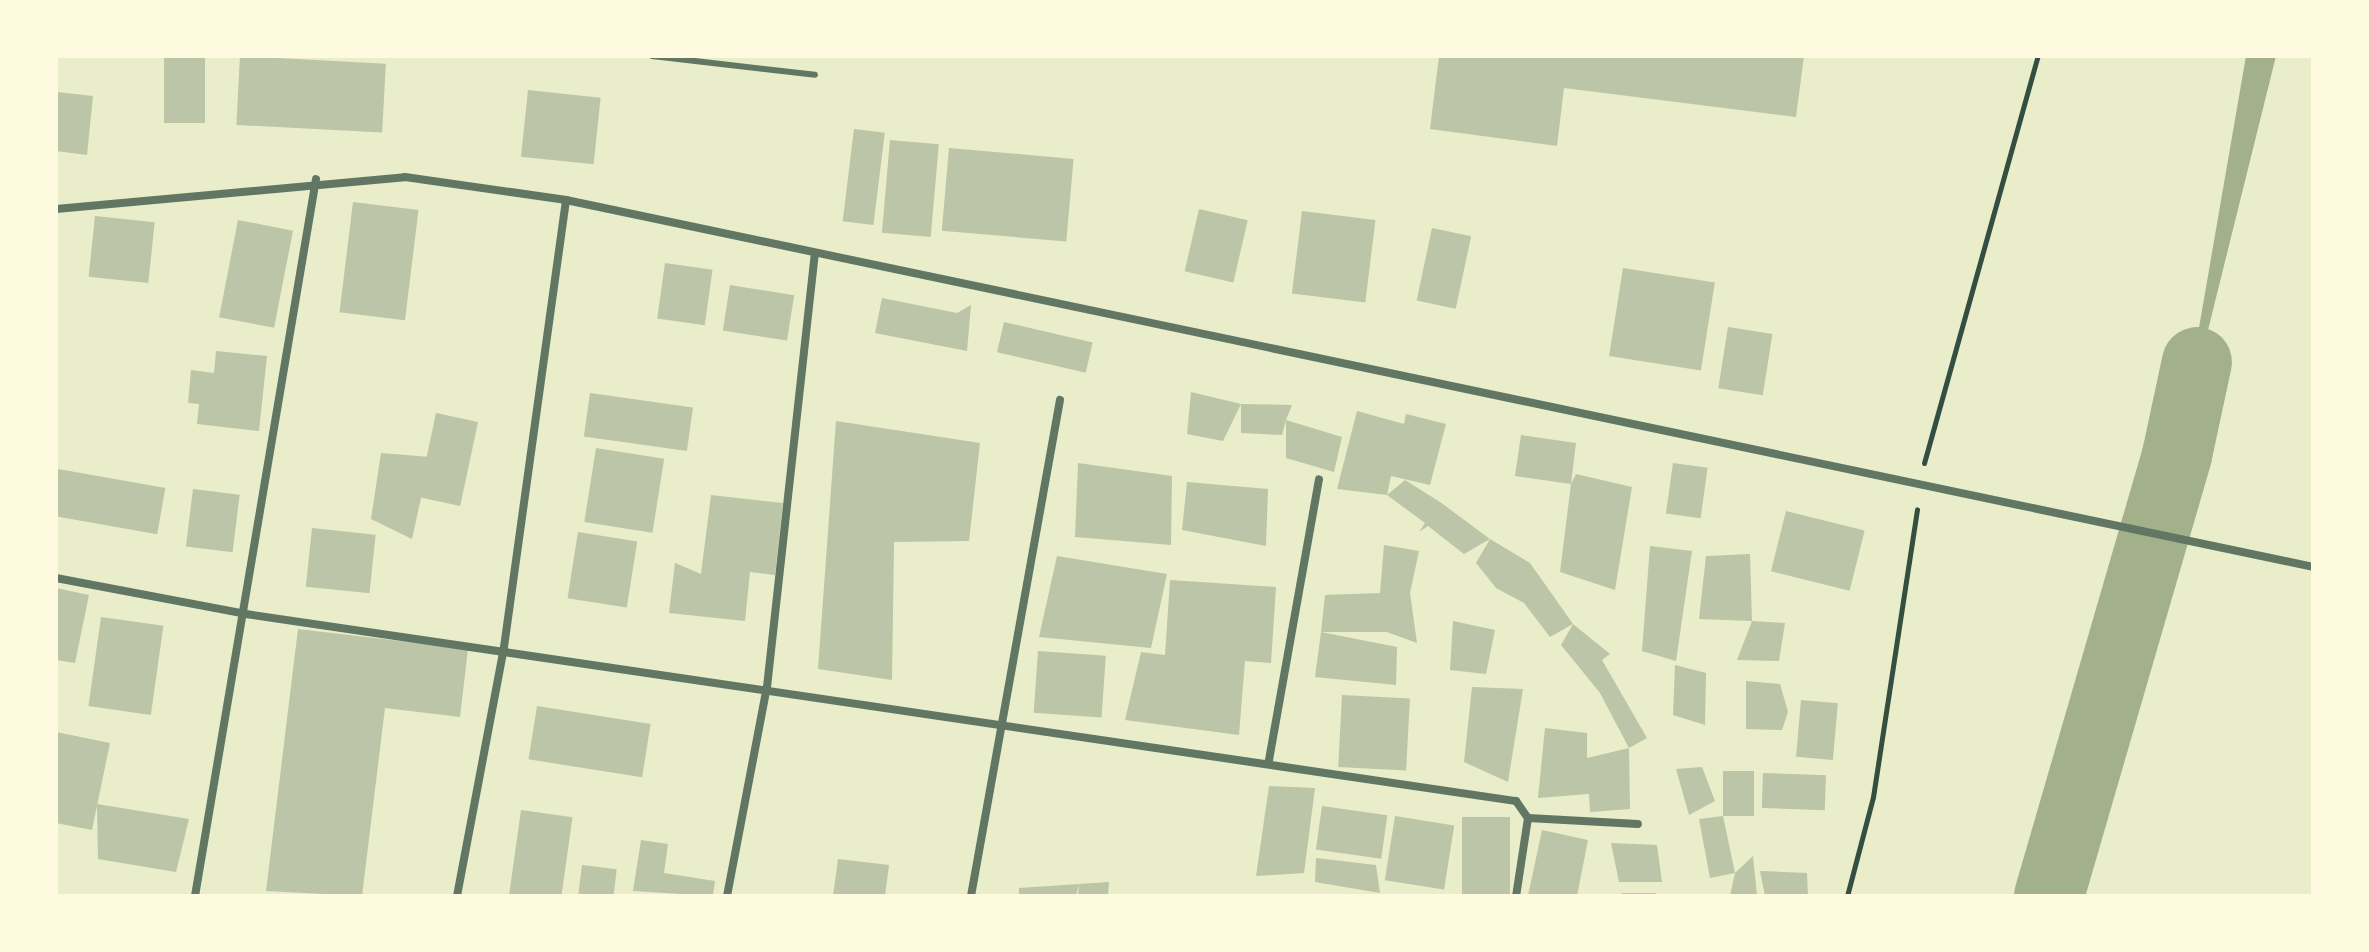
<!DOCTYPE html>
<style>
body{margin:0}
#map{position:relative;width:2369px;height:952px;overflow:hidden;background:#e9edc9;font-family:Roboto,sans-serif}
div>[style]{position:absolute}
[style*='--x']{left:calc(var(--x)*1px);top:calc(var(--y)*1px);width:calc(var(--w)*1px);rotate:calc(var(--a)*1deg)}
.water>*{inset:0;background:#a3b18a}
.river>*{height:70px;margin:-35px;padding:0 35px;transform-origin:35px;border-radius:35px;background:#a3b18a}
.building>*{inset:0;background:#bcc5a7;transform-origin:0 0}
.path>*{height:5px;margin:-2.5px;padding:0 2.5px;transform-origin:2.5px;border-radius:2.5px;background:#344e41}
.service>*{height:6px;margin:-3px;padding:0 3px;transform-origin:3px;border-radius:3px;background:#617663}
.minor>*{height:8px;margin:-4px;padding:0 4px;transform-origin:4px;border-radius:4px;background:#617663}
span{translate:-50% -50%;white-space:nowrap;text-align:center;line-height:1.15;-webkit-text-stroke:6px #fefae0;paint-order:stroke}
.frame{position:absolute;inset:0;border:58px solid #fefae0;pointer-events:none}
</style>
<div id="map">
<div class="water">
<i style="clip-path:polygon(2246px 56px,2276px 56px,2177px 455px)"></i>
</div>
<div class="river">
<i style="--x:2049;--y:896;--w:459;--a:-73.8"></i>
<i style="--x:2177;--y:455;--w:95;--a:-77.9"></i>
</div>
<div class="building">
<i style="left:164px;top:56px;width:41px;height:67px"></i>
<i style="left:240px;top:56px;width:146px;height:69px;rotate:3deg"></i>
<i style="clip-path:polygon(1439px 56px,1804px 56px,1796px 117px,1564px 88px,1557px 146px,1430px 129px)"></i>
<i style="left:528px;top:90px;width:73px;height:67px;rotate:6deg"></i>
<i style="clip-path:polygon(57px 92px,93px 96px,87px 155px,56px 151px)"></i>
<i style="left:854px;top:129px;width:31px;height:93px;rotate:7deg"></i>
<i style="left:890px;top:140px;width:49px;height:93px;rotate:5deg"></i>
<i style="left:949px;top:148px;width:125px;height:83px;rotate:5deg"></i>
<i style="left:353px;top:202px;width:66px;height:111px;rotate:7deg"></i>
<i style="left:1199px;top:209px;width:50px;height:64px;rotate:13deg"></i>
<i style="left:1302px;top:211px;width:74px;height:83px;rotate:7deg"></i>
<i style="left:95px;top:216px;width:60px;height:61px;rotate:6deg"></i>
<i style="left:238px;top:220px;width:56px;height:99px;rotate:11deg"></i>
<i style="left:1432px;top:228px;width:40px;height:74px;rotate:12deg"></i>
<i style="left:665px;top:263px;width:48px;height:56px;rotate:8deg"></i>
<i style="left:1623px;top:268px;width:93px;height:89px;rotate:9deg"></i>
<i style="left:730px;top:285px;width:65px;height:46px;rotate:9deg"></i>
<i style="clip-path:polygon(882px 298px,957px 313px,971px 305px,967px 351px,875px 333px)"></i>
<i style="left:1004px;top:322px;width:91px;height:31px;rotate:13deg"></i>
<i style="left:1728px;top:327px;width:45px;height:62px;rotate:9deg"></i>
<i style="clip-path:polygon(216px 351px,267px 356px,259px 431px,197px 424px,199px 404px,188px 403px,191px 370px,214px 373px)"></i>
<i style="clip-path:polygon(1191px 392px,1241px 404px,1223px 441px,1187px 434px)"></i>
<i style="left:590px;top:393px;width:104px;height:44px;rotate:8deg"></i>
<i style="clip-path:polygon(1241px 404px,1292px 405px,1286px 420px,1342px 437px,1334px 472px,1286px 458px,1286px 420px,1282px 435px,1241px 433px)"></i>
<i style="clip-path:polygon(1357px 411px,1404px 424px,1406px 414px,1446px 424px,1430px 485px,1391px 476px,1387px 495px,1337px 489px)"></i>
<i style="left:436px;top:413px;width:43px;height:86px;rotate:12deg"></i>
<i style="clip-path:polygon(836px 421px,980px 443px,969px 541px,894px 542px,892px 680px,818px 669px)"></i>
<i style="clip-path:polygon(1521px 435px,1576px 443px,1571px 484px,1576px 474px,1632px 487px,1615px 590px,1560px 572px,1571px 484px,1515px 476px)"></i>
<i style="left:596px;top:448px;width:69px;height:75px;rotate:9deg"></i>
<i style="clip-path:polygon(381px 453px,430px 457px,412px 539px,371px 519px)"></i>
<i style="clip-path:polygon(1078px 463px,1172px 476px,1171px 545px,1075px 537px)"></i>
<i style="left:1673px;top:463px;width:35px;height:51px;rotate:8deg"></i>
<i style="left:58px;top:469px;width:109px;height:47px;rotate:10deg"></i>
<i style="clip-path:polygon(1405px 480px,1440px 502px,1490px 539px,1464px 554px,1428px 526px,1419px 532px,1425px 523px,1387px 495px)"></i>
<i style="clip-path:polygon(1187px 482px,1268px 489px,1266px 546px,1182px 530px)"></i>
<i style="left:193px;top:489px;width:47px;height:58px;rotate:7deg"></i>
<i style="clip-path:polygon(711px 495px,783px 503px,775px 575px,750px 572px,745px 621px,669px 613px,675px 563px,701px 574px)"></i>
<i style="left:1786px;top:511px;width:81px;height:62px;rotate:14deg"></i>
<i style="left:312px;top:528px;width:64px;height:59px;rotate:6deg"></i>
<i style="left:578px;top:532px;width:60px;height:67px;rotate:9deg"></i>
<i style="clip-path:polygon(1490px 539px,1530px 563px,1573px 624px,1550px 637px,1524px 603px,1496px 588px,1476px 563px)"></i>
<i style="clip-path:polygon(1384px 545px,1419px 551px,1410px 593px,1417px 643px,1387px 632px,1321px 632px,1325px 595px,1380px 593px)"></i>
<i style="clip-path:polygon(1650px 546px,1692px 551px,1676px 661px,1642px 651px)"></i>
<i style="clip-path:polygon(1750px 554px,1752px 621px,1699px 619px,1706px 556px)"></i>
<i style="clip-path:polygon(1057px 556px,1167px 574px,1151px 648px,1039px 637px)"></i>
<i style="clip-path:polygon(1170px 580px,1276px 587px,1271px 663px,1245px 661px,1239px 735px,1125px 720px,1141px 652px,1165px 655px)"></i>
<i style="clip-path:polygon(56px 588px,89px 595px,75px 663px,56px 660px)"></i>
<i style="left:101px;top:617px;width:63px;height:90px;rotate:8deg"></i>
<i style="clip-path:polygon(1453px 621px,1495px 630px,1486px 674px,1450px 670px)"></i>
<i style="clip-path:polygon(1752px 621px,1785px 623px,1779px 661px,1737px 660px)"></i>
<i style="clip-path:polygon(1573px 624px,1610px 654px,1602px 660px,1647px 738px,1629px 748px,1600px 693px,1561px 645px)"></i>
<i style="clip-path:polygon(298px 629px,468px 649px,460px 717px,385px 708px,362px 896px,266px 891px)"></i>
<i style="clip-path:polygon(1321px 632px,1397px 647px,1396px 685px,1315px 677px)"></i>
<i style="left:1038px;top:651px;width:68px;height:62px;rotate:4deg"></i>
<i style="clip-path:polygon(1675px 665px,1706px 673px,1705px 725px,1673px 715px)"></i>
<i style="clip-path:polygon(1746px 681px,1780px 684px,1788px 712px,1782px 730px,1746px 729px)"></i>
<i style="clip-path:polygon(1472px 687px,1523px 689px,1508px 782px,1464px 762px)"></i>
<i style="left:1342px;top:695px;width:68px;height:72px;rotate:3deg"></i>
<i style="left:1801px;top:700px;width:37px;height:57px;rotate:5deg"></i>
<i style="left:537px;top:706px;width:115px;height:54px;rotate:9deg"></i>
<i style="clip-path:polygon(1545px 728px,1587px 733px,1587px 758px,1629px 748px,1630px 809px,1590px 812px,1589px 794px,1538px 798px)"></i>
<i style="clip-path:polygon(56px 732px,110px 743px,92px 830px,56px 823px)"></i>
<i style="clip-path:polygon(1702px 767px,1715px 801px,1689px 815px,1676px 769px)"></i>
<i style="clip-path:polygon(1723px 771px,1754px 771px,1754px 816px,1723px 816px,1735px 873px,1710px 878px,1699px 819px,1723px 816px)"></i>
<i style="left:1763px;top:773px;width:63px;height:35px;rotate:2deg"></i>
<i style="clip-path:polygon(1269px 786px,1315px 788px,1304px 873px,1256px 876px)"></i>
<i style="clip-path:polygon(97px 804px,189px 819px,176px 872px,98px 859px)"></i>
<i style="left:1322px;top:806px;width:66px;height:44px;rotate:8deg"></i>
<i style="left:521px;top:810px;width:52px;height:87px;rotate:8deg"></i>
<i style="left:1395px;top:816px;width:60px;height:65px;rotate:9deg"></i>
<i style="left:1462px;top:817px;width:48px;height:79px"></i>
<i style="clip-path:polygon(1542px 830px,1588px 840px,1577px 896px,1528px 896px)"></i>
<i style="clip-path:polygon(641px 840px,668px 844px,664px 873px,715px 881px,713px 896px,633px 891px)"></i>
<i style="clip-path:polygon(1611px 843px,1657px 845px,1662px 882px,1619px 882px)"></i>
<i style="clip-path:polygon(1753px 856px,1757px 896px,1730px 896px,1735px 873px)"></i>
<i style="clip-path:polygon(1316px 858px,1376px 865px,1380px 893px,1315px 882px)"></i>
<i style="clip-path:polygon(838px 859px,889px 865px,885px 896px,833px 896px)"></i>
<i style="left:582px;top:865px;width:35px;height:31px;rotate:7deg"></i>
<i style="clip-path:polygon(1760px 871px,1807px 873px,1808px 896px,1765px 896px)"></i>
<i style="clip-path:polygon(1109px 882px,1108px 896px,1078px 896px,1079px 884px,1076px 896px,1019px 896px,1019px 888px)"></i>
<i style="left:1622px;top:893px;width:34px;height:3px"></i>
</div>
<div class="path">
<i style="--x:1924;--y:463;--w:423;--a:-74.4"></i>
<i style="--x:1847;--y:896;--w:102;--a:-75.3"></i>
<i style="--x:1873;--y:797;--w:291;--a:-81.3"></i>
</div>
<div class="service">
<i style="--x:652;--y:56;--w:164;--a:6.6"></i>
</div>
<div class="minor">
<i style="--x:56;--y:209;--w:350;--a:-5.2"></i>
<i style="--x:405;--y:177;--w:163;--a:8.1"></i>
<i style="--x:566;--y:200;--w:1785;--a:11.86"></i>
<i style="--x:56;--y:578;--w:193;--a:10.7"></i>
<i style="--x:246;--y:614;--w:1284;--a:8.38"></i>
<i style="--x:1516;--y:801;--w:21;--a:55"></i>
<i style="--x:1528;--y:818;--w:79;--a:98.7"></i>
<i style="--x:1269;--y:760;--w:285;--a:-79.9"></i>
<i style="--x:1528;--y:818;--w:110;--a:3.1"></i>
<i style="--x:195;--y:896;--w:727;--a:-80.42"></i>
<i style="--x:457;--y:896;--w:253;--a:-79.3"></i>
<i style="--x:504;--y:647;--w:451;--a:-82.1"></i>
<i style="--x:727;--y:896;--w:213;--a:-79.2"></i>
<i style="--x:767;--y:687;--w:436;--a:-83.7"></i>
<i style="--x:971;--y:896;--w:504;--a:-79.83"></i>
</div>
<div class="frame"></div>
</div>
